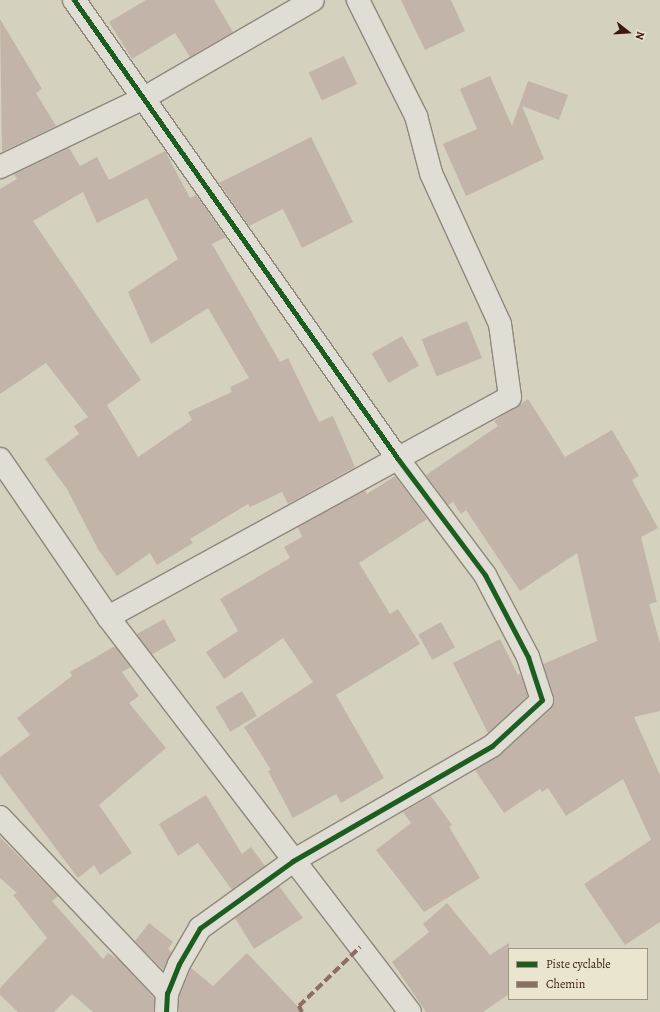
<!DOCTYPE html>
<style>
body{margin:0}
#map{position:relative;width:660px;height:1012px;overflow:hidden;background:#d5d1bf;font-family:Alegreya,serif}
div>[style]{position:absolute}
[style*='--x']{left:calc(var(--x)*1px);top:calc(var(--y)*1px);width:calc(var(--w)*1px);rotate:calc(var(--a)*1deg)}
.building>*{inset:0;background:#c3b4a9;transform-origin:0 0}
.roads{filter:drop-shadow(1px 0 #8f877c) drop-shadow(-1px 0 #8f877c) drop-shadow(0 1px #8f877c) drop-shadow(0 -1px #8f877c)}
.minor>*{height:22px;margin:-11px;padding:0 11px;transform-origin:11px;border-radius:11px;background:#dfddd4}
.quiet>*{height:4px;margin-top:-2px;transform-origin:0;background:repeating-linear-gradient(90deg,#8d6e63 0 8px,transparent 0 12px)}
.cycleway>*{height:5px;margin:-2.5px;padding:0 2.5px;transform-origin:2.5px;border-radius:2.5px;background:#1b5e20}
span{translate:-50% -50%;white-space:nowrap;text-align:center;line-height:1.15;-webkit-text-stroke:3.5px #eae5cf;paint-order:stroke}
.legend{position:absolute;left:508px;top:948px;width:140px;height:52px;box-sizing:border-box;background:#eae5cf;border:1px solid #a49381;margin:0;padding:5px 7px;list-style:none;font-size:12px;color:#3b190c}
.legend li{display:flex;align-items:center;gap:8px;height:20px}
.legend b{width:20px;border:1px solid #a49381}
.north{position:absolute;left:608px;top:12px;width:40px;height:40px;-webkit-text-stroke:3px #eae5cf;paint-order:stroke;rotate:107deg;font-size:11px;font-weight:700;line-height:16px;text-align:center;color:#3b190c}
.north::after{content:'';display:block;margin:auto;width:14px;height:18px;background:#3b190c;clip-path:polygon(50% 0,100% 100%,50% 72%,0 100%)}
</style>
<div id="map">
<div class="building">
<i style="clip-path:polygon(146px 0,214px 0,233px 32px,190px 57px,175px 33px,132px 59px,109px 22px)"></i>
<i style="clip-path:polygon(401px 0,451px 0,465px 31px,425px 50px)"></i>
<i style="clip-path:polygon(0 19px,42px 89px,36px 93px,56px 126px,2px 152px)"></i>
<i style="left:344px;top:56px;width:31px;height:39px;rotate:65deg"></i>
<i style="clip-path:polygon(490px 76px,512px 126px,528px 81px,568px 95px,559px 120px,522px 106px,544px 159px,466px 196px,443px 144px,477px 129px,460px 89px)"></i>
<i style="clip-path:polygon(311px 137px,353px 222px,302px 248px,283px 209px,249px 226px,219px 183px)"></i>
<i style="clip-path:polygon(evenodd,69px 148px,80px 166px,97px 157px,109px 180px,165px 151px,190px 198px,196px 195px,226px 237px,212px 244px,280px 362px,288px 358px,319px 422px,333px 416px,355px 467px,288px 504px,282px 492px,250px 507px,248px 504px,190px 539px,193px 543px,157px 565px,150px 553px,117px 576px,98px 549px,67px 489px,45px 459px,79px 434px,74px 426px,88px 417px,46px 363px,0 394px,0 189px,17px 179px,14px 174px,69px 148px,83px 192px,97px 223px,147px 198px,178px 259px,128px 292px,151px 344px,208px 308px,249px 378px,230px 387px,232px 392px,188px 412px,192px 420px,138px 457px,107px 405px,141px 380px,33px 221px,83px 192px)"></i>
<i style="left:467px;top:321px;width:40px;height:49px;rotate:68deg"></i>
<i style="left:402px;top:336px;width:34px;height:35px;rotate:60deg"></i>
<i style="clip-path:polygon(528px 399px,565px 457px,612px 430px,639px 476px,632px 480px,658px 528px,641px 537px,657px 602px,649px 604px,660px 643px,660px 711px,634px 717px,660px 775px,660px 922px,625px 945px,584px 884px,651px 840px,623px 779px,566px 816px,548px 788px,542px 792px,540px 789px,504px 813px,475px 770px,500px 755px,551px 709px,554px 697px,543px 664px,597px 641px,577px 553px,520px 591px,466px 510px,461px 514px,453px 502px,448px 505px,426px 475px,498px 426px,494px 421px)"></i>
<i style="clip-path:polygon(395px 476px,427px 519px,359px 563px,390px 614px,398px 609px,420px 644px,336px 695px,384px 778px,341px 803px,336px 794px,293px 818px,268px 771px,271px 770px,244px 727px,313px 682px,283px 638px,224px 679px,206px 652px,238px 631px,220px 599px,290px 558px,284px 547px,302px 537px,298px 527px,365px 490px,367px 494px)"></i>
<i style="left:164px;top:619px;width:25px;height:31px;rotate:61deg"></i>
<i style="left:441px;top:622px;width:29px;height:26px;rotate:61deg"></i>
<i style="clip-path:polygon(500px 639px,518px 675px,520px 674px,528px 696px,488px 733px,453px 663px)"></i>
<i style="clip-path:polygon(115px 646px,131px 667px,122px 672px,139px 696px,129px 703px,166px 748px,99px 805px,132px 853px,100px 875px,94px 865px,78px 878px,0 774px,0 757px,30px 735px,17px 718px,72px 676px,70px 672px)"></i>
<i style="left:242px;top:691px;width:29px;height:31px;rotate:59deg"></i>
<i style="clip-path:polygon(206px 795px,242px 854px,251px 847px,265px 866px,232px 890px,198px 843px,178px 856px,159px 824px)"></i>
<i style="clip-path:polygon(431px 796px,452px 825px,449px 827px,480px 878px,424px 912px,376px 850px,411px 823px,403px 812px)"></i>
<i style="clip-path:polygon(0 837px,58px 896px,52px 901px,103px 959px,108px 953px,120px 961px,154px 998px,154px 1012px,93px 1012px,72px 994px,54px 1012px,18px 1012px,0 995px,0 988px,47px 938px,13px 895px,17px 893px,0 878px)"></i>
<i style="clip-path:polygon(279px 886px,303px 918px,254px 949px,235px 918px)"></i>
<i style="clip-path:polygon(447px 903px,490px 955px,509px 943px,509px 994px,483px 1012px,426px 1012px,392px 962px,429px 932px,423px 924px)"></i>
<i style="clip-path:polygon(149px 923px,173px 942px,168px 949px,172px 952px,163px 970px,135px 941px)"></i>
<i style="clip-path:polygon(247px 953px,303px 1012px,179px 1012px,179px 996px,191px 968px,213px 986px)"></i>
</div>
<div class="roads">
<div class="minor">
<i style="--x:74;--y:0;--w:562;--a:54.78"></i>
<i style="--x:398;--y:459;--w:145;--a:53.1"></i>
<i style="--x:485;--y:575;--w:93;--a:62.3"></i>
<i style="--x:528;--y:657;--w:45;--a:72"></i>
<i style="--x:542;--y:700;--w:68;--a:137.4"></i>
<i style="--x:492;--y:746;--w:230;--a:150"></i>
<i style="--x:293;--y:861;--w:115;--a:144.2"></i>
<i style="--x:200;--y:928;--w:42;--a:120.3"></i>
<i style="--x:179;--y:964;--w:31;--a:112"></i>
<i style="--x:167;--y:993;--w:19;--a:93"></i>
<i style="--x:0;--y:167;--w:160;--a:-25.6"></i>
<i style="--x:144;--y:98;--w:195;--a:-30.1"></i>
<i style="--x:0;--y:459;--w:191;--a:55.6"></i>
<i style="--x:108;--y:617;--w:497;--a:52.6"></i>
<i style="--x:108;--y:617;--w:458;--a:-28.7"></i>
<i style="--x:510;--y:397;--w:74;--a:-97.8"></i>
<i style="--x:500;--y:324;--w:166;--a:-114.6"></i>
<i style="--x:431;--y:173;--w:59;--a:-104.7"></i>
<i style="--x:416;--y:116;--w:130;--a:-116.6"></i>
<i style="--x:0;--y:817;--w:243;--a:46.5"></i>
</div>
</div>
<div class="quiet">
<i style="--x:302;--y:1012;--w:7;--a:-117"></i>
<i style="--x:299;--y:1006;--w:85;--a:-44"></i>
</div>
<div class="cycleway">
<i style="--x:74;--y:0;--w:562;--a:54.78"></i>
<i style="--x:398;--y:459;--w:145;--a:53.1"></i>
<i style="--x:485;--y:575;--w:93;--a:62.3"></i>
<i style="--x:528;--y:657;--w:45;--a:72"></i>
<i style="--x:542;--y:700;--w:68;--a:137.4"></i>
<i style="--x:492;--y:746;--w:230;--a:150"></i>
<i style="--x:293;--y:861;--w:115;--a:144.2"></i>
<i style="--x:200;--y:928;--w:42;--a:120.3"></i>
<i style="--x:179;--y:964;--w:31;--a:112"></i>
<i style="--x:167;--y:993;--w:19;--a:93"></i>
</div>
<ul class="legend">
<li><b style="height:5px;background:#1b5e20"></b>Piste cyclable</li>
<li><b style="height:5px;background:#8d6e63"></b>Chemin</li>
</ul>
<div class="north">N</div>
</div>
